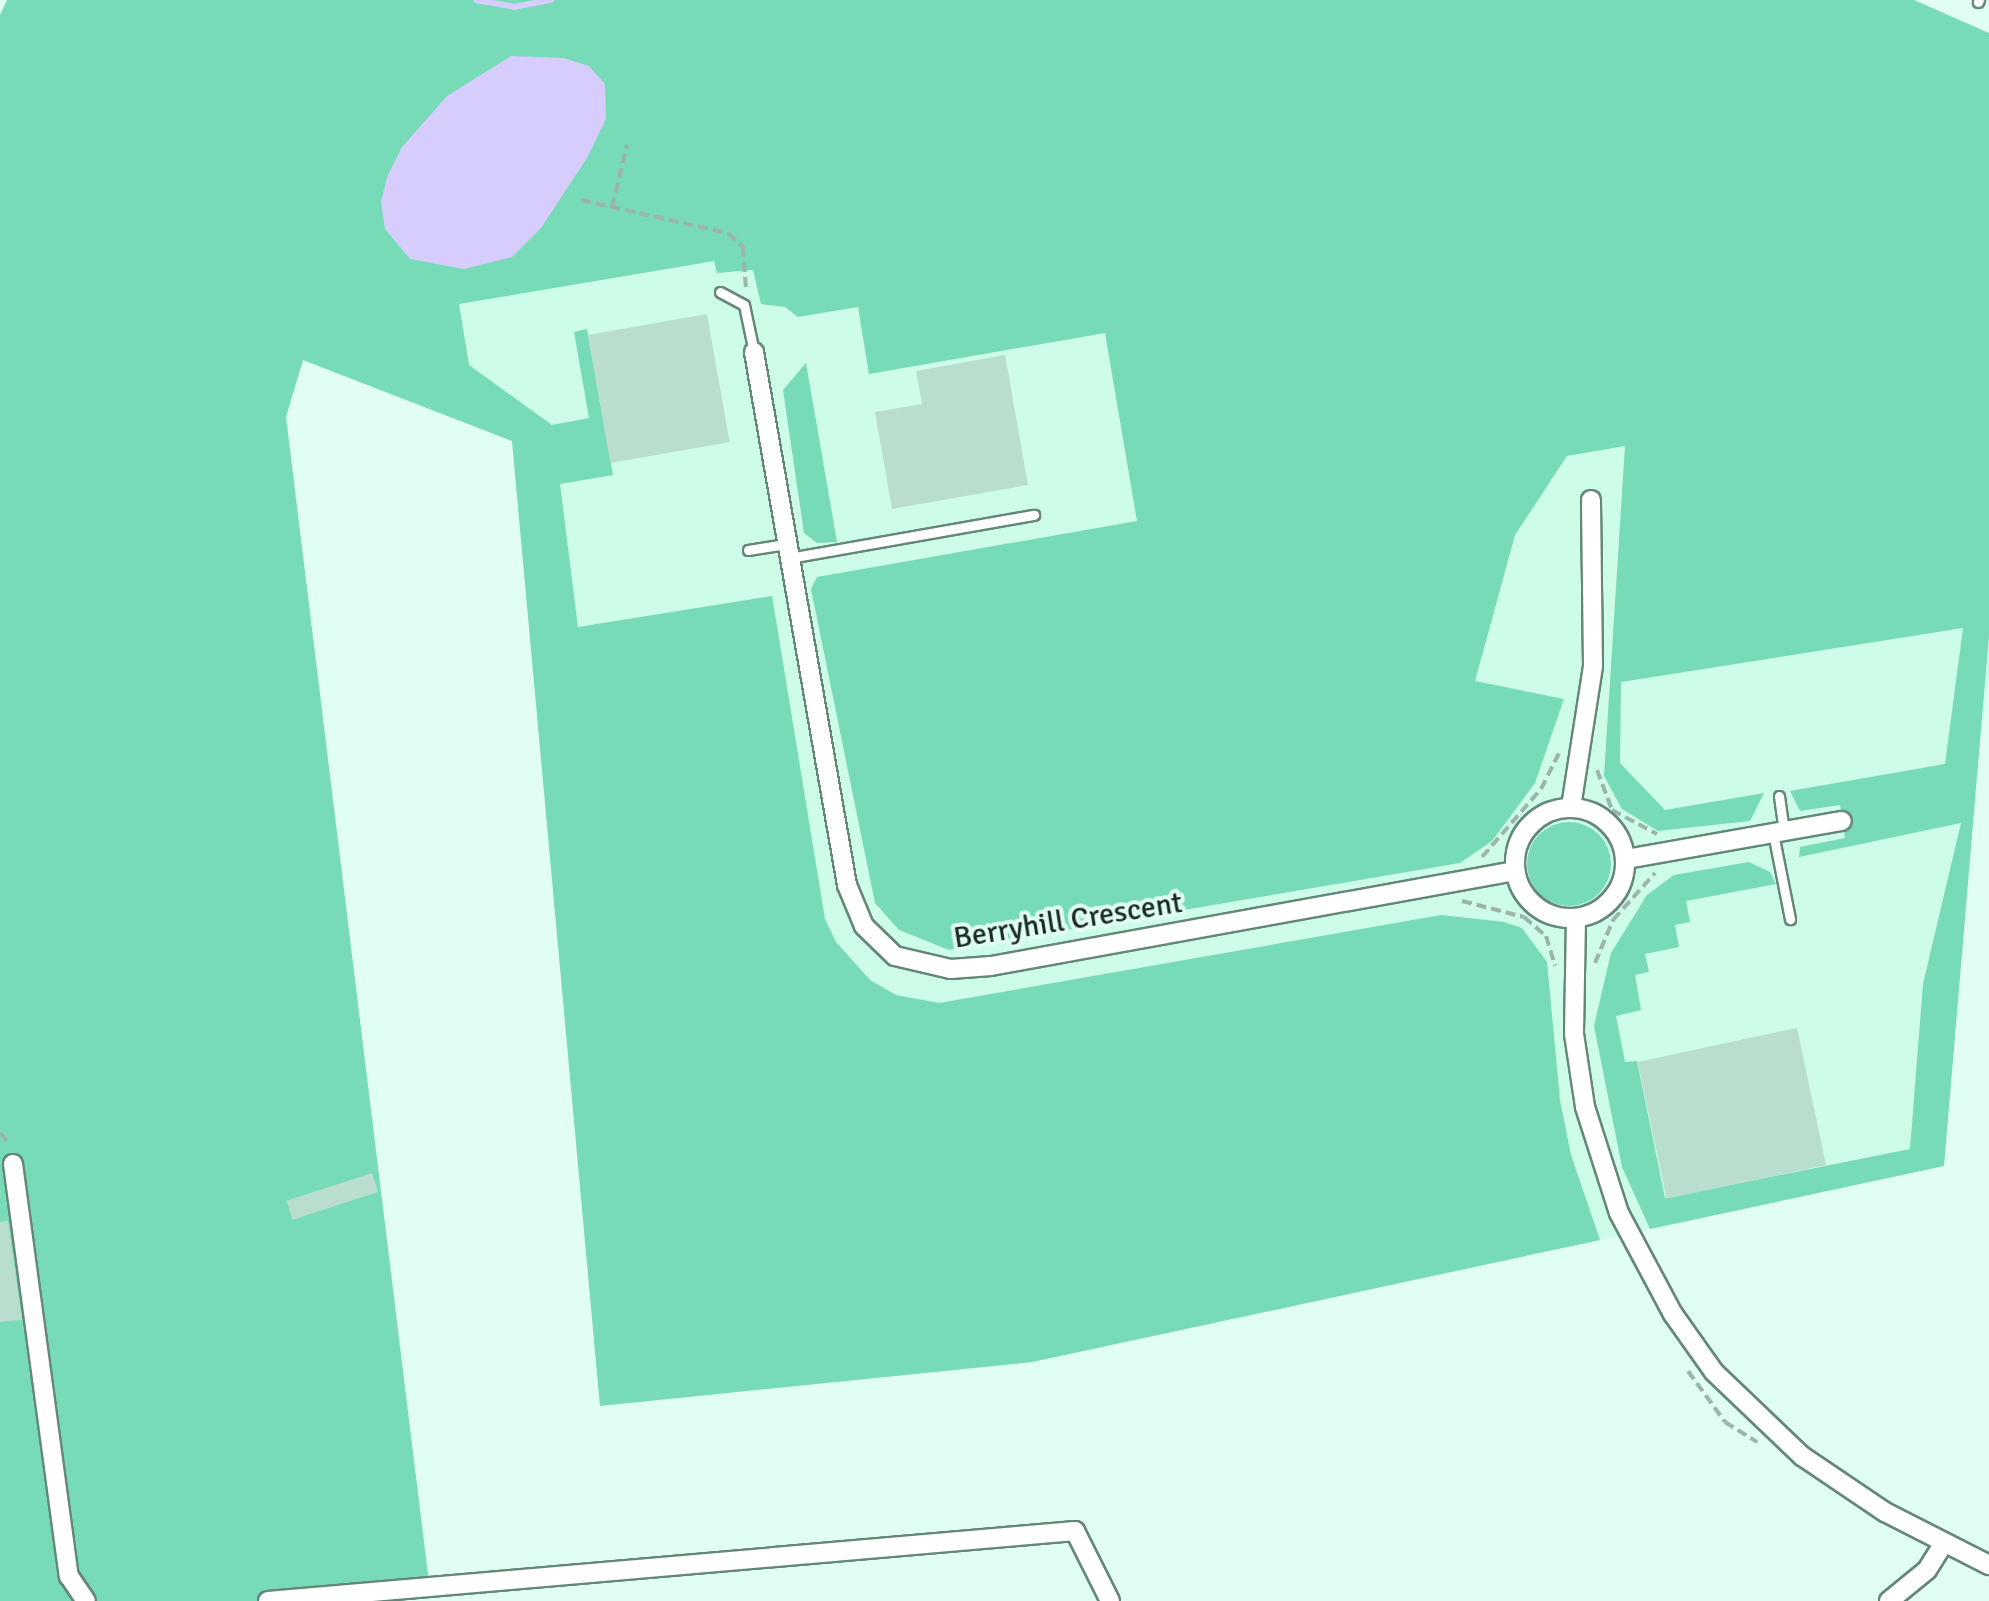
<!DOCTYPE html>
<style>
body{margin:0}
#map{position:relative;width:1989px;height:1601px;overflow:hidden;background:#e0fff2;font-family:Signika,sans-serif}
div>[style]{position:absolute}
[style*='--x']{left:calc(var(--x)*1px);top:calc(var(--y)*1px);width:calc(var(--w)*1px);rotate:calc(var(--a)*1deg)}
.built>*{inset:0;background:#cdfce9}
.green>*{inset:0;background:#76dbb6}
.round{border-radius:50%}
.water>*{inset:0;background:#d6cdfd}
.stream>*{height:6px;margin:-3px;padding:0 3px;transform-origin:3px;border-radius:3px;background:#d6cdfd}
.building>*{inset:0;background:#b9dece;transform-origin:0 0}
.path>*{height:4px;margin-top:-2px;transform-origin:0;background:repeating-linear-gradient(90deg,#9bb5aa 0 10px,transparent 0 15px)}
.roads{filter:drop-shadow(2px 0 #648779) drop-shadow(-2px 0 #648779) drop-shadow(0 2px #648779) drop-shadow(0 -2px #648779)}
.service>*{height:9px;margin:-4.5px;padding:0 4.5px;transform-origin:4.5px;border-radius:4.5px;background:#fff}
.minor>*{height:18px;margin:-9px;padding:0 9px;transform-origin:9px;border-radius:9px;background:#fff}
.minor>.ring{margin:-9px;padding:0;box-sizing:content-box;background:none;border:18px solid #fff;border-radius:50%}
span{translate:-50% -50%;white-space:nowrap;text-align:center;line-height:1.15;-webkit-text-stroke:8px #e0fff2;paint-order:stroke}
.street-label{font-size:30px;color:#192822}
</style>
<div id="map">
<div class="built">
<i style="clip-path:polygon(905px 0,1081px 193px,1140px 532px,1989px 381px,1989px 675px,1969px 821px,1944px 1166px,1032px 1362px,600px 1406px,512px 441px,302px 360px)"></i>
</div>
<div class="green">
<i style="clip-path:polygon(7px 0,1914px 0,1989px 33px,1989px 635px,1944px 1166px,1650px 1229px,1622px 1167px,1594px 1026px,1611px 953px,1647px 895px,1674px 875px,1749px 862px,1770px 872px,1776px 884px,1686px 901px,1690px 922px,1675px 925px,1679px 947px,1645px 954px,1649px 972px,1635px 975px,1641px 1010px,1616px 1016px,1625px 1062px,1637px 1061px,1665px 1198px,1910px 1149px,1923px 984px,1961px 823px,1799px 857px,1800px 847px,1845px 838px,1840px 805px,1800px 811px,1790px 791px,1945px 764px,1963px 628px,1621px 682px,1620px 763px,1665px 810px,1764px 793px,1750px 821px,1658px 831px,1622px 809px,1604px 776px,1625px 446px,1567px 456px,1515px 535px,1475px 681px,1564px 699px,1535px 783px,1492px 841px,1460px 863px,949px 950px,899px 930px,875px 903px,811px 589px,817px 577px,1137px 521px,1105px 333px,869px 374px,858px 307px,798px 317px,785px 307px,761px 304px,753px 270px,717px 273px,714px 261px,459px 304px,469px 365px,552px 425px,589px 418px,574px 332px,587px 329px,613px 475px,560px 484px,578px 627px,772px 596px,825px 919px,836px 942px,870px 980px,896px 995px,939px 1003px,1441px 915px,1504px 922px,1522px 928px,1547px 962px,1560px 1100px,1571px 1155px,1600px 1240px,1032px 1362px,600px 1406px,512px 441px,303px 360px,286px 417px,430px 1591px,322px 1601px,0 1601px,0 15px)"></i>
<i style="clip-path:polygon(806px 363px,837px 542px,817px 543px,804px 533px,783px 390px)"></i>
<i class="round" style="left:1527px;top:822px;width:84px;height:84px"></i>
</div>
<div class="water">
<i style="clip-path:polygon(511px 56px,564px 58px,589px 66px,605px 84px,606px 119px,587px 158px,541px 228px,512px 257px,464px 269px,410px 259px,385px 229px,381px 202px,387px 177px,402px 147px,447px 96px)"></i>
</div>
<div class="stream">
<i style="--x:476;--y:0;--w:39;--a:10"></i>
<i style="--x:514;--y:7;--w:38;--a:-11"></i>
</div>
<div class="building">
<i style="left:707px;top:314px;width:130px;height:121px;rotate:80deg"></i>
<i style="clip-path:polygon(1005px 355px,1028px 485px,892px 509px,875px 412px,922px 404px,916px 371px)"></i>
<i style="left:1797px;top:1028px;width:140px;height:163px;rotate:78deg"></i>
<i style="left:372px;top:1173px;width:20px;height:90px;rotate:72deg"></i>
<i style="clip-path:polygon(8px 1221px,22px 1320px,0 1322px,0 1222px)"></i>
</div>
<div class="path">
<i style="--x:581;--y:200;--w:151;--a:12.7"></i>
<i style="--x:728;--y:233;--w:21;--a:43"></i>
<i style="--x:743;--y:247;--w:43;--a:86"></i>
<i style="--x:612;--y:207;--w:64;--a:-76.4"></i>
<i style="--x:1597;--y:770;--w:43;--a:69.4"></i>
<i style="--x:1612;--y:810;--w:51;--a:28.1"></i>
<i style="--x:1482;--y:857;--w:90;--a:-49.1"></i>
<i style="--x:1541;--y:789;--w:40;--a:-63.4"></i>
<i style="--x:1462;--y:901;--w:64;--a:14.5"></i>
<i style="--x:1524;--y:917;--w:29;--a:41"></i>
<i style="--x:1546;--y:936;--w:31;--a:73"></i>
<i style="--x:1595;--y:963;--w:47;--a:-67.3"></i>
<i style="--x:1613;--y:920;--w:63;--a:-48.2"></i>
<i style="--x:0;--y:1133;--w:15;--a:48"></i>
<i style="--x:1688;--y:1371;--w:63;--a:54"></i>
<i style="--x:1725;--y:1422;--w:38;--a:32"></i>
</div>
<div class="roads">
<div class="service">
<i style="--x:1978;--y:2;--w:2;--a:-63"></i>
<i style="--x:720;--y:292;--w:27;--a:28"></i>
<i style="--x:744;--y:305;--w:48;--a:78"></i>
<i style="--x:748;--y:550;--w:38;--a:-9"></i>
<i style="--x:789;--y:558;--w:249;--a:-10"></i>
<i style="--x:1779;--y:796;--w:36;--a:82"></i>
<i style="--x:1773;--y:833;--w:88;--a:78.8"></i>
</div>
<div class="minor">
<i style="--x:754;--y:352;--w:541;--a:80.1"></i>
<i style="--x:847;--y:885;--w:44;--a:67.5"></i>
<i style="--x:864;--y:926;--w:43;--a:44.1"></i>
<i style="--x:895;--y:956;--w:57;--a:13.1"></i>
<i style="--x:951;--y:969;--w:40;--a:-4.3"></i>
<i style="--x:991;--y:966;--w:533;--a:-10.28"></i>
<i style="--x:1571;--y:807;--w:143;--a:-81.1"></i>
<i style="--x:1593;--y:666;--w:166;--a:-90.7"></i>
<i class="ring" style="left:1515px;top:808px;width:92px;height:92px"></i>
<i style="--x:1626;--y:859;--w:219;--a:-10"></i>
<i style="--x:1576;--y:918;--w:116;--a:91"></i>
<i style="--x:1574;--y:1034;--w:74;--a:81.4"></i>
<i style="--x:1585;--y:1107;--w:111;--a:72.2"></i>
<i style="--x:1619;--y:1213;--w:115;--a:61.9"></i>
<i style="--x:1673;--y:1314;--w:71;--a:54.7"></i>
<i style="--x:1714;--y:1372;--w:122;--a:43.7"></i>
<i style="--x:1802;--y:1456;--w:100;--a:34"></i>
<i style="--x:1885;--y:1512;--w:117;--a:27"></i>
<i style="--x:13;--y:1164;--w:416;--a:82.3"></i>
<i style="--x:69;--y:1576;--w:30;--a:56"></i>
<i style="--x:268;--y:1601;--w:810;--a:-4.96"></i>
<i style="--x:1075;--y:1531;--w:78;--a:63.4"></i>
<i style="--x:1889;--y:1601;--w:49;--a:-39.2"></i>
<i style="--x:1927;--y:1570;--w:31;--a:-58"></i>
</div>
</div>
<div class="street-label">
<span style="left:1068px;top:921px;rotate:-9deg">Berryhill Crescent</span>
</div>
</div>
